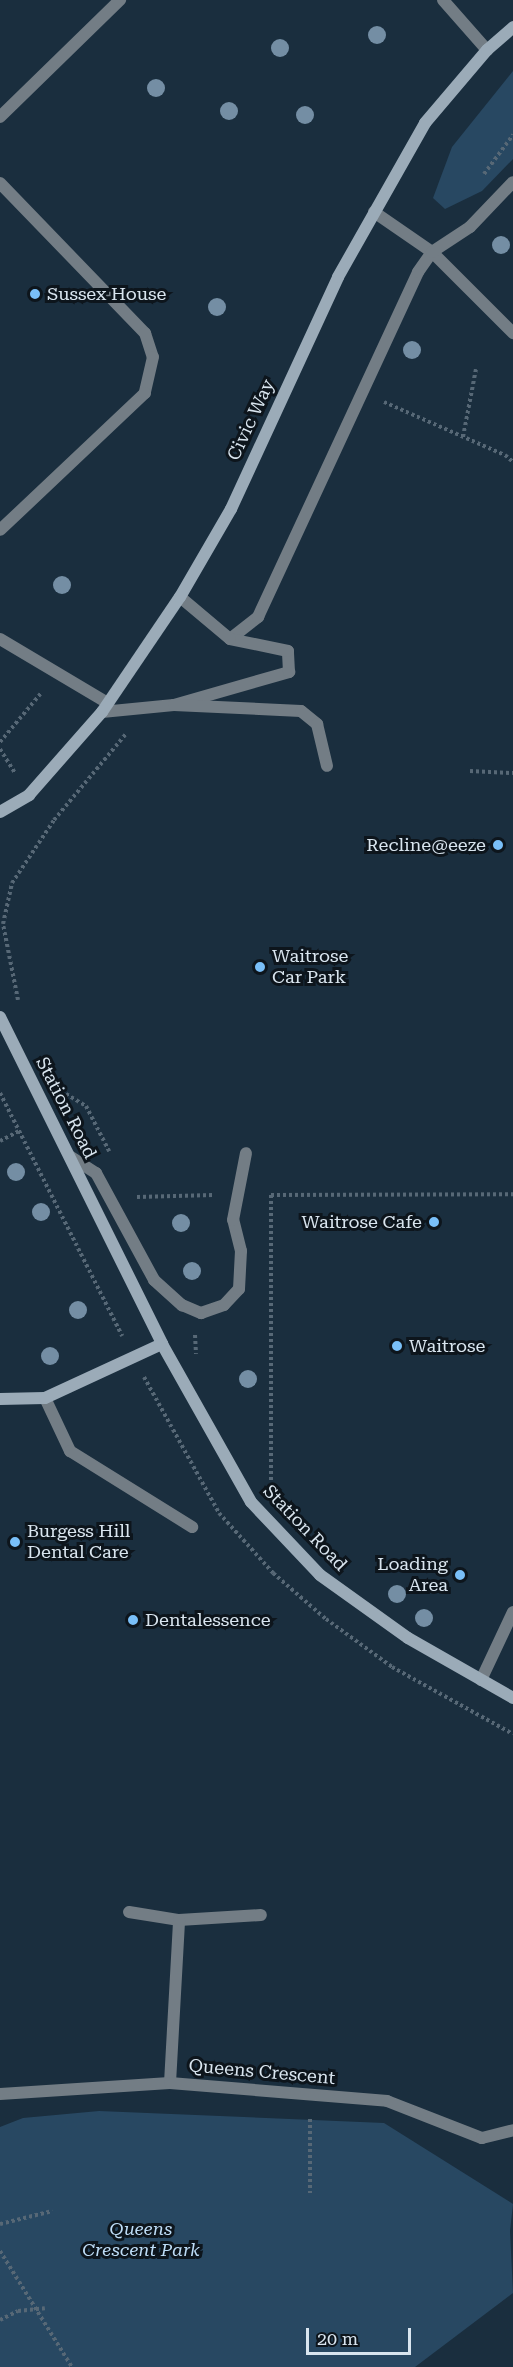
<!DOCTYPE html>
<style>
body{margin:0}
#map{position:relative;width:513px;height:2367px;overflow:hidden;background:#1a2e3e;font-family:"Roboto Serif",serif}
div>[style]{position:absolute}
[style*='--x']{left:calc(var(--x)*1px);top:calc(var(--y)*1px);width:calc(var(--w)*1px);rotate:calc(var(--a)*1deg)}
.green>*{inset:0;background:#284862}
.path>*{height:4px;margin-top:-2px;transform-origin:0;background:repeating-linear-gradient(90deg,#576876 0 3px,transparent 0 6px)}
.lane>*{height:12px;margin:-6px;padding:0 6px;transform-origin:6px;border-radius:6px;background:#737d85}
.street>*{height:12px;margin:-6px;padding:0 6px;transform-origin:6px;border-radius:6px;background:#737d85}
.secondary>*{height:12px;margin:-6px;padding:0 6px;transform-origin:6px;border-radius:6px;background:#9babb8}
.trees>*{width:18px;height:18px;margin:-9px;border-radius:50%;background:#748ea4}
.dots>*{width:16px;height:16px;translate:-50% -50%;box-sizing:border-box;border:3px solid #0d151c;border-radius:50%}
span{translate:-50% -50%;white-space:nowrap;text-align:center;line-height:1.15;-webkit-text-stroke:6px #0d151c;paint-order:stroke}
.poi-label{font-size:18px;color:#d9e5ef}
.left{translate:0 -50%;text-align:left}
.right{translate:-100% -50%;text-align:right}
.street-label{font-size:18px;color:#d9e5ef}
.park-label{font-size:18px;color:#beddf7;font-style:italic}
.scale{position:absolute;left:306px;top:2328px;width:105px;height:27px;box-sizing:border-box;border:3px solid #d9e5ef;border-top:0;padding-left:8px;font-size:18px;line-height:21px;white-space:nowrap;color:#d9e5ef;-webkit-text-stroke:4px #0d151c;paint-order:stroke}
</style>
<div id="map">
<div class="green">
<i style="clip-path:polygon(513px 71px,513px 159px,482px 191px,445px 209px,433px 198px,452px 147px)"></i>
<i style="clip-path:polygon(99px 2111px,384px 2123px,513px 2204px,510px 2231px,513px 2293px,415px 2367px,0 2367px,0 2127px,23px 2118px)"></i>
</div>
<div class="path">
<i style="--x:484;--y:174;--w:49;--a:-53.4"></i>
<i style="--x:384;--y:402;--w:132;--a:23.7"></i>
<i style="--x:505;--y:455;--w:11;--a:41"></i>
<i style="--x:463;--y:437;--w:69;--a:-79.2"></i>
<i style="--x:0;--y:742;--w:65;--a:-50"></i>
<i style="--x:0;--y:749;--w:28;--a:58"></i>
<i style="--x:470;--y:771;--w:43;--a:2.7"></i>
<i style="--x:18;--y:1000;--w:77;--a:-101.2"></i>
<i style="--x:3;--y:924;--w:42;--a:-77.6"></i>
<i style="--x:12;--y:883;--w:76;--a:-56.3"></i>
<i style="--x:54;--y:820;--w:112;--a:-50.1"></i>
<i style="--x:0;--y:1093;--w:272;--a:63.3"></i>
<i style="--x:66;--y:1094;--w:23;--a:31"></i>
<i style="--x:86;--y:1106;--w:51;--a:62.9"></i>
<i style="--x:0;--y:1141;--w:21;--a:-28"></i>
<i style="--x:137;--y:1197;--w:76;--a:-1.5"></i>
<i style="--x:195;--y:1335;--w:19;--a:87"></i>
<i style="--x:144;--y:1377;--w:155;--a:61.1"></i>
<i style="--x:219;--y:1513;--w:81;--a:48"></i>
<i style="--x:273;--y:1573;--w:70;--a:41"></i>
<i style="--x:326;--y:1619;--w:82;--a:36"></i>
<i style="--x:392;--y:1667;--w:138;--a:29"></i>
<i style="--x:271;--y:1486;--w:291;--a:-90"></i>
<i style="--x:271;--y:1195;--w:242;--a:-0.2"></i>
<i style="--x:310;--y:2119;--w:74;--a:90"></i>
<i style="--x:0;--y:2224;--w:54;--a:-14"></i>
<i style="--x:0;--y:2251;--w:137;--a:58.2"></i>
<i style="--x:0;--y:2320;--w:20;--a:-27"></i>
<i style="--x:18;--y:2311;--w:27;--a:-6"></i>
</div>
<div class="lane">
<i style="--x:443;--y:0;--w:67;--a:48.7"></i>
<i style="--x:0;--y:117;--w:168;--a:-44.3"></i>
<i style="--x:0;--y:183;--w:209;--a:46"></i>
<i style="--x:145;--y:333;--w:25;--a:72"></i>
<i style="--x:153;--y:357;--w:37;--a:103"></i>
<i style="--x:145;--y:393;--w:199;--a:136.6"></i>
<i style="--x:374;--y:212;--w:70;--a:34.6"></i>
<i style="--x:432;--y:252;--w:115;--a:45"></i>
<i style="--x:0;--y:639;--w:126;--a:30.7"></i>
<i style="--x:230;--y:639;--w:36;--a:-38"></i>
<i style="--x:258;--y:617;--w:380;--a:-65.1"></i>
<i style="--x:418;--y:272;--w:24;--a:-55"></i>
<i style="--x:432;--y:252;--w:45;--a:-33.3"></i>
<i style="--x:470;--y:227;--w:62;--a:-46.3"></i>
<i style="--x:174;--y:705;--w:120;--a:-16"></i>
<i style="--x:289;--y:672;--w:21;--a:-93"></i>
<i style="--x:288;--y:651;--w:59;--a:-168.3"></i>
<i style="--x:230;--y:639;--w:65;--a:-140"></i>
<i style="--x:102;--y:712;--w:72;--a:-5.6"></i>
<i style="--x:174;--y:705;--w:127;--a:2.7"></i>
<i style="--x:301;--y:711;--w:21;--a:39"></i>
<i style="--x:317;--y:724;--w:43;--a:76.6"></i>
<i style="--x:71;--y:1157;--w:30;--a:33"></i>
<i style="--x:96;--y:1173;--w:122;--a:61.5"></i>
<i style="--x:154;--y:1280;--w:38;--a:42"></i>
<i style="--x:182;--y:1305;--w:21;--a:23"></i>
<i style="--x:201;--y:1313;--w:24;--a:-19"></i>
<i style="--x:224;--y:1305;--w:22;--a:-47"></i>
<i style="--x:239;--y:1289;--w:38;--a:-87"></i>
<i style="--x:241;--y:1251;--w:32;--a:-104"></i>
<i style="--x:233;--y:1220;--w:68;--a:-79"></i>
<i style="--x:481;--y:1680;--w:75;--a:-64.8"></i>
<i style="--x:129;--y:1912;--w:51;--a:9.1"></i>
<i style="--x:179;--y:1920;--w:82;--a:-3.5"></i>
<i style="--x:170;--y:2083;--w:163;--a:-86.8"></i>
</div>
<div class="street">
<i style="--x:45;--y:1398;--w:59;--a:64.7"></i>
<i style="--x:70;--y:1451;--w:144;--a:31.9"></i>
<i style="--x:0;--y:2094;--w:170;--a:-3.7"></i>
<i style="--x:170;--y:2083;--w:218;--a:4.7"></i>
<i style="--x:387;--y:2101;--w:102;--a:21.3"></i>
<i style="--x:482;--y:2138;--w:32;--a:-14"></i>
</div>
<div class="secondary">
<i style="--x:0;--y:812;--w:34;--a:-30"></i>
<i style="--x:29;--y:795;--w:111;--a:-48.7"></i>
<i style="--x:102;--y:712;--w:139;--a:-55.9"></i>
<i style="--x:180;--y:597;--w:102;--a:-59.9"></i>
<i style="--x:231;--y:509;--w:255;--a:-65.2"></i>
<i style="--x:338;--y:277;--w:177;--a:-60.5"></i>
<i style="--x:425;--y:123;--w:96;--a:-49.7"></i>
<i style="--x:487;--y:50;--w:35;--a:-41"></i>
<i style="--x:0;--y:1017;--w:365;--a:63.6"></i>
<i style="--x:162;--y:1344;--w:181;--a:60.6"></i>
<i style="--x:251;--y:1502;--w:100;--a:46.6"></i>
<i style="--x:320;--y:1575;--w:108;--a:35.6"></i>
<i style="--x:408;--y:1638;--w:121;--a:29.7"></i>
<i style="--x:0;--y:1399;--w:45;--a:-1.3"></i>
<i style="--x:45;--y:1398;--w:129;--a:-24.8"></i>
</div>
<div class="trees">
<i style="left:377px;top:35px"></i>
<i style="left:280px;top:48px"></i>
<i style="left:156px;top:88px"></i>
<i style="left:229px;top:111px"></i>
<i style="left:305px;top:115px"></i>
<i style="left:501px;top:245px"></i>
<i style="left:217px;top:307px"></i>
<i style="left:412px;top:350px"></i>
<i style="left:62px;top:585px"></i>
<i style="left:16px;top:1172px"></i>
<i style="left:41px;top:1212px"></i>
<i style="left:181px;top:1223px"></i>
<i style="left:192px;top:1271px"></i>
<i style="left:78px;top:1310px"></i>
<i style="left:50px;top:1356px"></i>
<i style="left:248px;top:1379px"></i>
<i style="left:397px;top:1594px"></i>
<i style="left:424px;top:1618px"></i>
</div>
<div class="dots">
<i style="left:35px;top:294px;background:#79bff8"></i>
<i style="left:498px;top:845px;background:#79bff8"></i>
<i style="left:260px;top:967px;background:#79bff8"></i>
<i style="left:434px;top:1222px;background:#79bff8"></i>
<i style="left:397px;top:1346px;background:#79bff8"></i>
<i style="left:15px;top:1542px;background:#79bff8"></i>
<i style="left:460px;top:1575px;background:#79bff8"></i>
<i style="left:133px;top:1620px;background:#79bff8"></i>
</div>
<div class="poi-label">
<span class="left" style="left:47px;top:294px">Sussex House</span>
<span class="right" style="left:486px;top:845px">Recline@eeze</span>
<span class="left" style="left:272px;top:967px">Waitrose<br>Car Park</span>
<span class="right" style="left:422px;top:1222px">Waitrose Cafe</span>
<span class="left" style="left:409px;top:1346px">Waitrose</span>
<span class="left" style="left:27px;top:1542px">Burgess Hill<br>Dental Care</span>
<span class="right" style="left:448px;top:1575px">Loading<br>Area</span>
<span class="left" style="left:145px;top:1620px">Dentalessence</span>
</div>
<div class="street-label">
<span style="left:251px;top:420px;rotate:-65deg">Civic Way</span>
<span style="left:66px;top:1108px;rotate:63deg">Station Road</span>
<span style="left:305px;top:1528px;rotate:46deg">Station Road</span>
<span style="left:262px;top:2072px;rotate:5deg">Queens Crescent</span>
</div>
<div class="park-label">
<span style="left:141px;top:2240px">Queens<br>Crescent Park</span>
</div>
<div class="scale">20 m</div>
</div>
